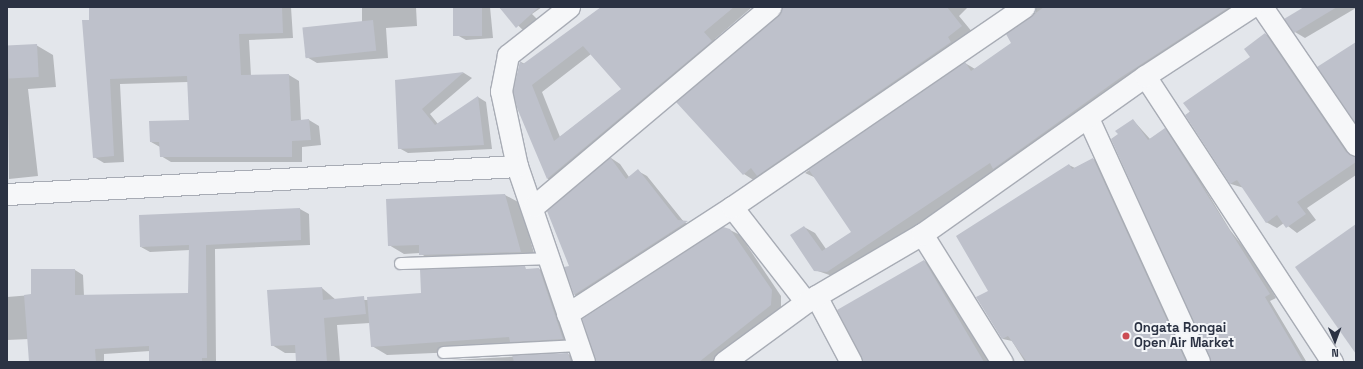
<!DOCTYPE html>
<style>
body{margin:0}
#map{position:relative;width:1363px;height:369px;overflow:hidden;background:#e3e6eb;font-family:"Space Grotesk",sans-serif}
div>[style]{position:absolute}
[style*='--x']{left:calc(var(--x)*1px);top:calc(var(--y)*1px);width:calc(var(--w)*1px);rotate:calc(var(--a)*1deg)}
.shadow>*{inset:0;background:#0003}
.building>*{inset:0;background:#bec1cb;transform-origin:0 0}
.roads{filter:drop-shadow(1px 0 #a8acb5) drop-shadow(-1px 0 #a8acb5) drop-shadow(0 1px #a8acb5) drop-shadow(0 -1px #a8acb5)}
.service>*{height:11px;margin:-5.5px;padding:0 5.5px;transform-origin:5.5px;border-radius:5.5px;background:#f6f7f9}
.minor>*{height:21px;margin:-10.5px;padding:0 10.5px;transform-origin:10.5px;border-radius:10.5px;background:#f6f7f9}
.dots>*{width:11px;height:11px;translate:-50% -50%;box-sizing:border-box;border:2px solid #f3f5f8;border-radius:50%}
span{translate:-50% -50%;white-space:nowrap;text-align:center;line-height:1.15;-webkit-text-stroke:4px #f3f5f8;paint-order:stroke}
.poi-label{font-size:13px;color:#2b3243;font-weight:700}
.left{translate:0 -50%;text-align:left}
.frame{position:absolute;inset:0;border:8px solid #2b3243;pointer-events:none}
.north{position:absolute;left:1315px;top:321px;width:40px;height:40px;-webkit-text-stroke:3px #f3f5f8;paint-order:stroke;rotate:179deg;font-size:11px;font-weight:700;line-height:16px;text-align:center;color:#2b3243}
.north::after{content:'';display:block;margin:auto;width:14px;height:18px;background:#2b3243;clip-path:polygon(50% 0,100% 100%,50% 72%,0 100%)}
</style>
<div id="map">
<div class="shadow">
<i style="clip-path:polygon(90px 7px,291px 7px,293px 38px,249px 40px,251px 76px,289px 75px,299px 81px,301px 121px,309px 120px,319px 126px,321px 145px,302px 147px,302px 162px,171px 162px,161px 156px,160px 147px,151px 142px,190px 121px,188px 82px,120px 84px,124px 162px,104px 163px,94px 157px)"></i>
<i style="clip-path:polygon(362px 7px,416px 7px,417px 26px,386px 28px,388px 58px,317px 63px,305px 56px,362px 22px)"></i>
<i style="clip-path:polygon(454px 7px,490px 7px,493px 38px,466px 40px,457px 35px)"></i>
<i style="clip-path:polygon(499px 7px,542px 7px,532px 14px,538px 20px,525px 32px)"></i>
<i style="clip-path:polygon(evenodd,602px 7px,770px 7px,762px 14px,751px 8px,715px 39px,722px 47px,559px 185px,548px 179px,518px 108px,521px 62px,525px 64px,602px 7px,591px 54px,622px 89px,560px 137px,542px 92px,591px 54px)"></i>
<i style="clip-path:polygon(782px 7px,968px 7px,959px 16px,973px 33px,755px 181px,744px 174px,678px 102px,779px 17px)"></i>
<i style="clip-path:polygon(1036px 7px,1248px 7px,838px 278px,815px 270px,804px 227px,815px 233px,826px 249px,853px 232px,816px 178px,805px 173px,965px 63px,975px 69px,1013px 44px,1007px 34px,1036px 12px)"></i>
<i style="clip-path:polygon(1306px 7px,1356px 7px,1356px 8px,1305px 38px,1295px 32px)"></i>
<i style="clip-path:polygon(1265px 34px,1276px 40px,1356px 158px,1356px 175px,1307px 208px,1316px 220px,1297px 233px,1284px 223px,1277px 228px,1266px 222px,1244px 188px,1231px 184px,1186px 115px,1251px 57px)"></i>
<i style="clip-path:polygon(36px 45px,53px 55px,56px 87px,28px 89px,38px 176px,9px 179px,7px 48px)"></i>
<i style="clip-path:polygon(464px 73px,472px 78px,430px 114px,438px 124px,478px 97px,486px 102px,492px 149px,408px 153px,399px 148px,396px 81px)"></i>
<i style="clip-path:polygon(1133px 120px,1150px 139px,1165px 129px,1171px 133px,1230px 230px,1253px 259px,1276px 298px,1270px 301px,1306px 361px,1211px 362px,1119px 135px)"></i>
<i style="clip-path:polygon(611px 158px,620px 164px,629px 177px,638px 171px,647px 176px,684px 222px,696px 227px,584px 300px,575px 295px,565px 267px,571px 267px)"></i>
<i style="clip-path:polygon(1093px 159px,1099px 163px,1190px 362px,1025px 362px,1012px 341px,1003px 339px,990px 291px,1069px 165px,1075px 168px)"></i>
<i style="clip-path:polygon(505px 195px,520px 203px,536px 260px,436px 264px,420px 253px,404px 254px,389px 245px)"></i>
<i style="clip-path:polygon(300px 209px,309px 214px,310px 245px,215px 249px,216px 362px,150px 362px,150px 351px,104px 354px,104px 362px,30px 362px,29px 339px,7px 340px,7px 297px,32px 295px,75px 270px,83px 275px,84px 296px,189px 294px,190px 250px,150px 252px,141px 247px)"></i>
<i style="clip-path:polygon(730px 230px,740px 235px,781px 296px,781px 311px,715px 362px,618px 362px)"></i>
<i style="clip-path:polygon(924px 261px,937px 268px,995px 362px,865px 362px)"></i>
<i style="clip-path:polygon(539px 269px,554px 278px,578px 347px,387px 355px,372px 346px,370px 323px,337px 325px,340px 362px,297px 362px,296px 353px,285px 353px,272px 345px,322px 288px,336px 300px,368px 300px,422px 294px)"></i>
<i style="clip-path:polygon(568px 354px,580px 362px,451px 360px)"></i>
</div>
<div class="building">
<i style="clip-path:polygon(89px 7px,282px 7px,283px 33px,239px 34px,241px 75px,289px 74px,291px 121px,309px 119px,311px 140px,292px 141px,292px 157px,160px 157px,159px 142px,150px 142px,149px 121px,189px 120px,187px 76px,110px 79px,114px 156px,93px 158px,82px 20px,89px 20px)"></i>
<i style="left:453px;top:7px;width:29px;height:29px"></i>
<i style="clip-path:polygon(499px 7px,539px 7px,516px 28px)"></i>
<i style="clip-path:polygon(evenodd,601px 7px,734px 7px,704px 32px,712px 41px,547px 179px,517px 108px,513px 91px,520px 61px,523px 64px,601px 7px,583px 46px,621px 89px,554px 141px,532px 85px,583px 46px)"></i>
<i style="clip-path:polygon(782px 7px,947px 7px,962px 26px,948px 37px,951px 42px,757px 176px,751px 168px,743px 175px,676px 102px,778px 16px)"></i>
<i style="clip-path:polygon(1044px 7px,1229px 7px,1120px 78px,993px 169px,990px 163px,827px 272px,814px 271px,790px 235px,804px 226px,822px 251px,851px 232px,809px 170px,803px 173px,965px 62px,971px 71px,1011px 43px,1006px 34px)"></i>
<i style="clip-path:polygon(1304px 7px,1337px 7px,1294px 33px,1284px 19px)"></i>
<i style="left:373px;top:20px;width:31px;height:71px;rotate:84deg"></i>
<i style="clip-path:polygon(1265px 33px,1346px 152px,1356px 157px,1356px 162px,1297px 202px,1306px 214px,1286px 228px,1277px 215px,1266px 223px,1237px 180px,1230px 184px,1185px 115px,1190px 112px,1183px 103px,1250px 57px,1244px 49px)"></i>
<i style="clip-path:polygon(1356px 42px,1356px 124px,1317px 67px)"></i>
<i style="left:37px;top:44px;width:33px;height:30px;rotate:87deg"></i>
<i style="clip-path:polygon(464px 72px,422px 109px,435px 125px,478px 96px,484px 145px,398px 149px,395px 80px)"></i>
<i style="clip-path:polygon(1133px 119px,1148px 140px,1165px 128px,1270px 294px,1265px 297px,1303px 362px,1211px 362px,1111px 139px,1118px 134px,1115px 131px)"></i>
<i style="clip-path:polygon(610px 157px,626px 179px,638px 169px,678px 220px,688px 221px,574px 295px,564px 267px,569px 266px,547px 211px)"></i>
<i style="clip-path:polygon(1093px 158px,1186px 362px,1027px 362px,1008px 336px,1002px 339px,976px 297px,988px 291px,956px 236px,1069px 164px,1072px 169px)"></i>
<i style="clip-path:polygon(505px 194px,521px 252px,419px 255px,419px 245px,388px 246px,386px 199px)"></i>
<i style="clip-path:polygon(300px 208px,301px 240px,206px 245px,207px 358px,202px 358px,202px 362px,149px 362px,149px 346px,95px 349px,96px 362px,29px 362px,24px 295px,31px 294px,31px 269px,75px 269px,75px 295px,188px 293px,189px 245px,140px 247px,139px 215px)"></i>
<i style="clip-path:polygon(1356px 224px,1356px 354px,1295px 267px)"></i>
<i style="clip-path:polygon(723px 227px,730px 229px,772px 290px,771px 305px,699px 362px,596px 362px,582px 319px)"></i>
<i style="clip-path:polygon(924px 260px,984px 362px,863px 362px,837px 310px)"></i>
<i style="clip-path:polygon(525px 266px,526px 269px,539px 268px,563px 339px,510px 342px,509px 337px,371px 347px,367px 297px,421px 293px,420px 269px)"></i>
<i style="clip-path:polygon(322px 287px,323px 300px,364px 296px,366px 314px,324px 318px,327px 362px,296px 362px,295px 345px,271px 346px,267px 290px)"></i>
<i style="clip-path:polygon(568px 353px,571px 362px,514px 362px,512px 355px)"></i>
</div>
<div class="roads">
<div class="service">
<i style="--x:400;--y:263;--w:147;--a:-1.9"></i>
<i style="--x:443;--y:352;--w:135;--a:-3"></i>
</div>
<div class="minor">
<i style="--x:569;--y:7;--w:78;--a:141.8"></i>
<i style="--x:508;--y:55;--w:37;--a:101"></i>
<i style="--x:501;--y:91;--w:77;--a:78"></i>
<i style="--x:517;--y:166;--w:207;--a:71.1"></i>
<i style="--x:1262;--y:7;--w:167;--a:55.7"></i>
<i style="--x:1145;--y:76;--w:342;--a:56.8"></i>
<i style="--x:1088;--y:118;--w:268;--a:65.5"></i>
<i style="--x:7;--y:194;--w:511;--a:-3.14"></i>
<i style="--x:534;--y:206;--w:309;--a:-40.1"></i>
<i style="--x:732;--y:207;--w:120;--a:52.1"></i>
<i style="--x:922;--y:234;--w:151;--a:58"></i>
<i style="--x:816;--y:296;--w:75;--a:62.1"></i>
<i style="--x:567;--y:314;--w:197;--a:-33"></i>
<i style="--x:732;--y:207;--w:354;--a:-34.4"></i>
<i style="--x:724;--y:362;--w:102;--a:-36.2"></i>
<i style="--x:806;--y:302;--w:134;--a:-30.4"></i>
<i style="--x:922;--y:234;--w:273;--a:-35.3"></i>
<i style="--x:1145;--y:76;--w:126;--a:-33.1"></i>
</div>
</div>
<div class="dots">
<i style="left:1126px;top:336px;background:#cc4d54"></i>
</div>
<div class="poi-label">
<span class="left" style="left:1134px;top:336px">Ongata Rongai<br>Open Air Market</span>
</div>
<div class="frame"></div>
<div class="north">N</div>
</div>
